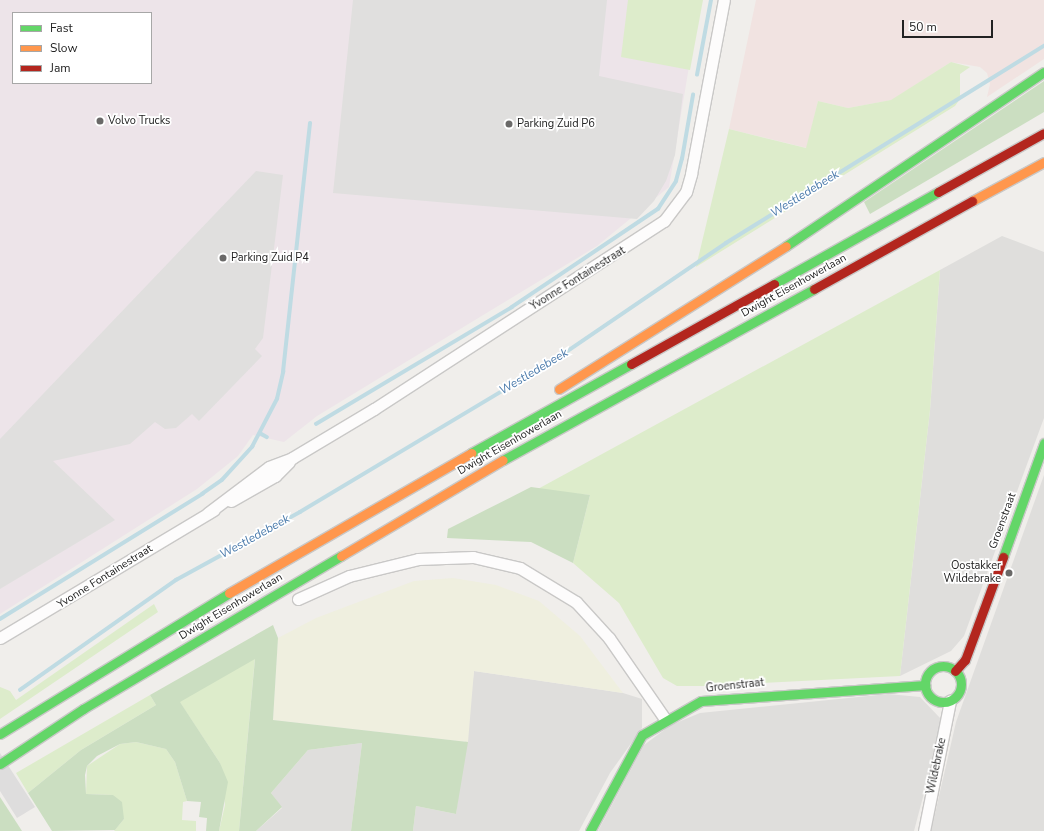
<!DOCTYPE html>
<style>
body{margin:0}
#map{position:relative;width:1044px;height:831px;overflow:hidden;background:#f0eeeb;font-family:"Nunito Sans",sans-serif}
div>[style]{position:absolute}
[style*='--x']{left:calc(var(--x)*1px);top:calc(var(--y)*1px);width:calc(var(--w)*1px);rotate:calc(var(--a)*1deg)}
.residential>*{inset:0;background:#dfdedc}
.commercial>*{inset:0;background:#f1e3e1}
.industrial>*{inset:0;background:#ede4e9}
.farmland>*{inset:0;background:#efefdf}
.grass>*{inset:0;background:#ddeccb}
.forest>*{inset:0;background:#cbdec1}
.parking>*{inset:0;background:#e0dfde}
.pier>*{inset:0;background:#dedddd}
.stream>*{height:3.5px;margin:-1.75px;padding:0 1.75px;transform-origin:1.75px;border-radius:1.75px;background:#bfdbe3}
.roads{filter:drop-shadow(1px 0 #c9c8c7) drop-shadow(-1px 0 #c9c8c7) drop-shadow(0 1px #c9c8c7) drop-shadow(0 -1px #c9c8c7)}
.street>*{height:11px;margin:-5.5px;padding:0 5.5px;transform-origin:5.5px;border-radius:5.5px;background:#fdfcfc}
.fast>*{height:9px;margin:-4.5px;padding:0 4.5px;transform-origin:4.5px;border-radius:4.5px;background:#63d668}
.fast>.ring{margin:-4.5px;padding:0;box-sizing:content-box;background:none;border:9px solid #63d668;border-radius:50%}
.slow>*{height:9px;margin:-4.5px;padding:0 4.5px;transform-origin:4.5px;border-radius:4.5px;background:#ff974d}
.jam>*{height:9px;margin:-4.5px;padding:0 4.5px;transform-origin:4.5px;border-radius:4.5px;background:#b3261e}
.dots>*{width:11px;height:11px;translate:-50% -50%;box-sizing:border-box;border:2px solid #fff;border-radius:50%}
span{translate:-50% -50%;white-space:nowrap;text-align:center;line-height:1.15;-webkit-text-stroke:3.5px #fff;paint-order:stroke}
.poi-label{font-size:11px;color:#222}
.left{translate:0 -50%;text-align:left}
.right{translate:-100% -50%;text-align:right}
.street-label{font-size:11px;color:#222}
.water-label{font-size:12px;color:#4a7aab;font-style:italic}
.legend{position:absolute;left:12px;top:12px;width:140px;height:72px;box-sizing:border-box;background:#fff;border:1px solid #a7a7a7;margin:0;padding:5px 7px;list-style:none;font-size:12px;color:#222}
.legend li{display:flex;align-items:center;gap:8px;height:20px}
.legend b{width:20px;border:1px solid #a7a7a7}
.scale{position:absolute;left:902px;top:20px;width:91px;height:18px;box-sizing:border-box;border:2px solid #222;border-top:0;padding-left:5px;font-size:12px;line-height:14px;white-space:nowrap;color:#222;-webkit-text-stroke:3px #fff;paint-order:stroke}
</style>
<div id="map">
<div class="residential">
<i style="clip-path:polygon(1002px 236px,1044px 252px,1044px 418px,964px 636px,951px 651px,900px 676px,930px 410px,940px 270px)"></i>
<i style="clip-path:polygon(1044px 475px,1044px 831px,931px 831px,956px 722px)"></i>
<i style="clip-path:polygon(474px 671px,623px 693px,642px 699px,642px 728px,610px 773px,579px 831px,413px 831px,416px 806px,456px 814px)"></i>
<i style="clip-path:polygon(888px 694px,920px 697px,940px 718px,941px 729px,914px 831px,598px 831px,644px 745px,671px 725px,700px 713px)"></i>
<i style="clip-path:polygon(362px 743px,351px 831px,256px 831px,282px 808px,271px 793px,308px 750px)"></i>
</div>
<div class="commercial">
<i style="clip-path:polygon(756px 0,1044px 0,1044px 59px,987px 97px,990px 84px,987px 73px,980px 67px,951px 62px,892px 100px,848px 108px,818px 101px,807px 148px,729px 129px)"></i>
</div>
<div class="industrial">
<i style="clip-path:polygon(evenodd,0 0,700px 0,669px 187px,597px 246px,317px 416px,284px 442px,253px 435px,238px 456px,197px 489px,0 614px,0 0,13px 13px,151px 13px,151px 83px,13px 83px,13px 13px)"></i>
</div>
<div class="farmland">
<i style="clip-path:polygon(453px 578px,496px 585px,539px 601px,580px 636px,623px 693px,474px 671px,468px 742px,273px 720px,278px 638px,316px 618px,414px 581px)"></i>
</div>
<div class="grass">
<i style="clip-path:polygon(628px 0,703px 0,690px 70px,621px 57px)"></i>
<i style="clip-path:polygon(951px 62px,970px 67px,960px 74px,960px 99px,955px 106px,696px 267px,729px 129px,806px 148px,818px 101px,848px 108px,891px 100px)"></i>
<i style="clip-path:polygon(940px 270px,930px 410px,900px 676px,704px 686px,677px 686px,663px 678px,619px 603px,573px 563px,590px 495px,536px 490px)"></i>
<i style="clip-path:polygon(154px 604px,158px 612px,0 719px,0 687px,10px 691px,16px 700px)"></i>
<i style="clip-path:polygon(255px 658px,239px 831px,219px 831px,225px 805px,220px 763px,179px 701px)"></i>
<i style="clip-path:polygon(150px 695px,156px 705px,81px 750px,28px 793px,16px 773px)"></i>
<i style="clip-path:polygon(136px 742px,166px 749px,175px 762px,187px 801px,183px 802px,182px 820px,196px 821px,196px 831px,114px 831px,124px 819px,113px 795px,86px 794px,87px 766px,120px 744px)"></i>
</div>
<div class="forest">
<i style="clip-path:polygon(1044px 81px,1044px 112px,870px 214px,864px 202px)"></i>
<i style="clip-path:polygon(531px 487px,590px 495px,573px 563px,531px 542px,447px 538px,448px 529px)"></i>
<i style="clip-path:polygon(273px 625px,278px 638px,273px 720px,468px 742px,456px 814px,416px 806px,413px 831px,351px 831px,362px 743px,308px 750px,271px 793px,282px 807px,256px 831px,239px 831px,255px 659px,180px 702px,220px 763px,228px 782px,219px 831px,206px 831px,207px 818px,199px 817px,201px 802px,187px 801px,175px 762px,166px 749px,136px 742px,120px 744px,97px 756px,87px 766px,85px 775px,86px 794px,113px 795px,122px 802px,124px 819px,115px 830px,52px 831px,28px 793px,81px 750px,156px 705px,150px 695px)"></i>
<i style="clip-path:polygon(0 797px,22px 831px,0 831px)"></i>
</div>
<div class="parking">
<i style="clip-path:polygon(353px 0,607px 0,599px 76px,683px 94px,675px 155px,666px 181px,654px 201px,637px 219px,333px 193px)"></i>
<i style="clip-path:polygon(256px 171px,283px 175px,263px 338px,255px 349px,262px 356px,199px 421px,192px 414px,176px 428px,165px 429px,155px 422px,130px 444px,53px 461px,115px 520px,0 589px,0 439px)"></i>
</div>
<div class="pier">
<i style="clip-path:polygon(0 753px,35px 807px,17px 818px,0 791px)"></i>
</div>
<div class="stream">
<i style="--x:697;--y:75;--w:76;--a:-79.4"></i>
<i style="--x:316;--y:424;--w:228;--a:-30.8"></i>
<i style="--x:512;--y:307;--w:176;--a:-33.9"></i>
<i style="--x:658;--y:209;--w:33;--a:-57"></i>
<i style="--x:676;--y:181;--w:23;--a:-75"></i>
<i style="--x:682;--y:159;--w:65;--a:-80.2"></i>
<i style="--x:260;--y:433;--w:8;--a:30"></i>
<i style="--x:0;--y:619;--w:238;--a:-31.7"></i>
<i style="--x:202;--y:494;--w:24;--a:-35"></i>
<i style="--x:222;--y:480;--w:45;--a:-47.7"></i>
<i style="--x:252;--y:447;--w:54;--a:-62.5"></i>
<i style="--x:277;--y:399;--w:28;--a:-77"></i>
<i style="--x:283;--y:372;--w:250;--a:-83.8"></i>
<i style="--x:20;--y:690;--w:191;--a:-35.2"></i>
<i style="--x:176;--y:580;--w:141;--a:-28.7"></i>
<i style="--x:300;--y:512;--w:302;--a:-30.9"></i>
<i style="--x:559;--y:357;--w:202;--a:-34.3"></i>
<i style="--x:726;--y:243;--w:374;--a:-31.8"></i>
</div>
<div class="roads">
<div class="street">
<i style="--x:231;--y:501;--w:51;--a:-29.6"></i>
<i style="--x:275;--y:476;--w:20;--a:-45"></i>
<i style="--x:208;--y:513;--w:76;--a:-37"></i>
<i style="--x:269;--y:467;--w:25;--a:-21"></i>
<i style="--x:292;--y:458;--w:96;--a:-30.9"></i>
<i style="--x:374;--y:409;--w:346;--a:-33"></i>
<i style="--x:664;--y:221;--w:36;--a:-53"></i>
<i style="--x:686;--y:192;--w:19;--a:-74"></i>
<i style="--x:691;--y:174;--w:177;--a:-79.3"></i>
<i style="--x:298;--y:599;--w:56;--a:-24.3"></i>
<i style="--x:349;--y:576;--w:71;--a:-13.8"></i>
<i style="--x:418;--y:559;--w:55;--a:-2.1"></i>
<i style="--x:473;--y:557;--w:48;--a:13.2"></i>
<i style="--x:520;--y:568;--w:66;--a:31.3"></i>
<i style="--x:576;--y:602;--w:49;--a:47.5"></i>
<i style="--x:609;--y:638;--w:98;--a:55.3"></i>
<i style="--x:0;--y:638;--w:249;--a:-30.9"></i>
<i style="--x:924;--y:831;--w:133;--a:-78.7"></i>
</div>
<div class="fast">
<i style="--x:786;--y:246;--w:311;--a:-34"></i>
<i style="--x:774;--y:284;--w:188;--a:-29.3"></i>
<i style="--x:471;--y:453;--w:183;--a:-29.1"></i>
<i style="--x:503;--y:460;--w:355;--a:-28.8"></i>
<i style="--x:1003;--y:557;--w:121;--a:-70.2"></i>
<i class="ring" style="left:925px;top:666px;width:27px;height:27px"></i>
<i style="--x:0;--y:734;--w:269;--a:-31.6"></i>
<i style="--x:0;--y:764;--w:100;--a:-33.5"></i>
<i style="--x:83;--y:709;--w:300;--a:-30.7"></i>
<i style="--x:590;--y:831;--w:109;--a:-61.6"></i>
<i style="--x:642;--y:735;--w:68;--a:-30"></i>
<i style="--x:701;--y:701;--w:225;--a:-4.1"></i>
</div>
<div class="slow">
<i style="--x:972;--y:201;--w:82;--a:-28.4"></i>
<i style="--x:559;--y:389;--w:268;--a:-32.2"></i>
<i style="--x:341;--y:556;--w:188;--a:-30.7"></i>
<i style="--x:229;--y:593;--w:280;--a:-30"></i>
</div>
<div class="jam">
<i style="--x:938;--y:192;--w:121;--a:-29.1"></i>
<i style="--x:814;--y:289;--w:181;--a:-29.1"></i>
<i style="--x:631;--y:364;--w:164;--a:-29.2"></i>
<i style="--x:955;--y:671;--w:15;--a:-48"></i>
<i style="--x:965;--y:660;--w:110;--a:-69.7"></i>
</div>
</div>
<div class="dots">
<i style="left:100px;top:121px;background:#6a6968"></i>
<i style="left:509px;top:124px;background:#6a6968"></i>
<i style="left:223px;top:258px;background:#6a6968"></i>
<i style="left:1009px;top:573px;background:#6a6968"></i>
</div>
<div class="poi-label">
<span class="left" style="left:108px;top:121px">Volvo Trucks</span>
<span class="left" style="left:517px;top:124px">Parking Zuid P6</span>
<span class="left" style="left:231px;top:258px">Parking Zuid P4</span>
<span class="right" style="left:1001px;top:573px">Oostakker<br>Wildebrake</span>
</div>
<div class="street-label">
<span style="left:578px;top:279px;rotate:-32deg">Yvonne Fontainestraat</span>
<span style="left:794px;top:286px;rotate:-29deg">Dwight Eisenhowerlaan</span>
<span style="left:510px;top:443px;rotate:-30deg">Dwight Eisenhowerlaan</span>
<span style="left:1003px;top:521px;rotate:-70deg">Groenstraat</span>
<span style="left:105px;top:577px;rotate:-32deg">Yvonne Fontainestraat</span>
<span style="left:231px;top:607px;rotate:-31deg">Dwight Eisenhowerlaan</span>
<span style="left:735px;top:686px;rotate:-6deg">Groenstraat</span>
<span style="left:937px;top:766px;rotate:-78deg">Wildebrake</span>
</div>
<div class="water-label">
<span style="left:805px;top:194px;rotate:-32deg">Westledebeek</span>
<span style="left:534px;top:372px;rotate:-31deg">Westledebeek</span>
<span style="left:255px;top:537px;rotate:-29deg">Westledebeek</span>
</div>
<ul class="legend">
<li><b style="height:5px;background:#63d668"></b>Fast</li>
<li><b style="height:5px;background:#ff974d"></b>Slow</li>
<li><b style="height:5px;background:#b3261e"></b>Jam</li>
</ul>
<div class="scale">50 m</div>
</div>
